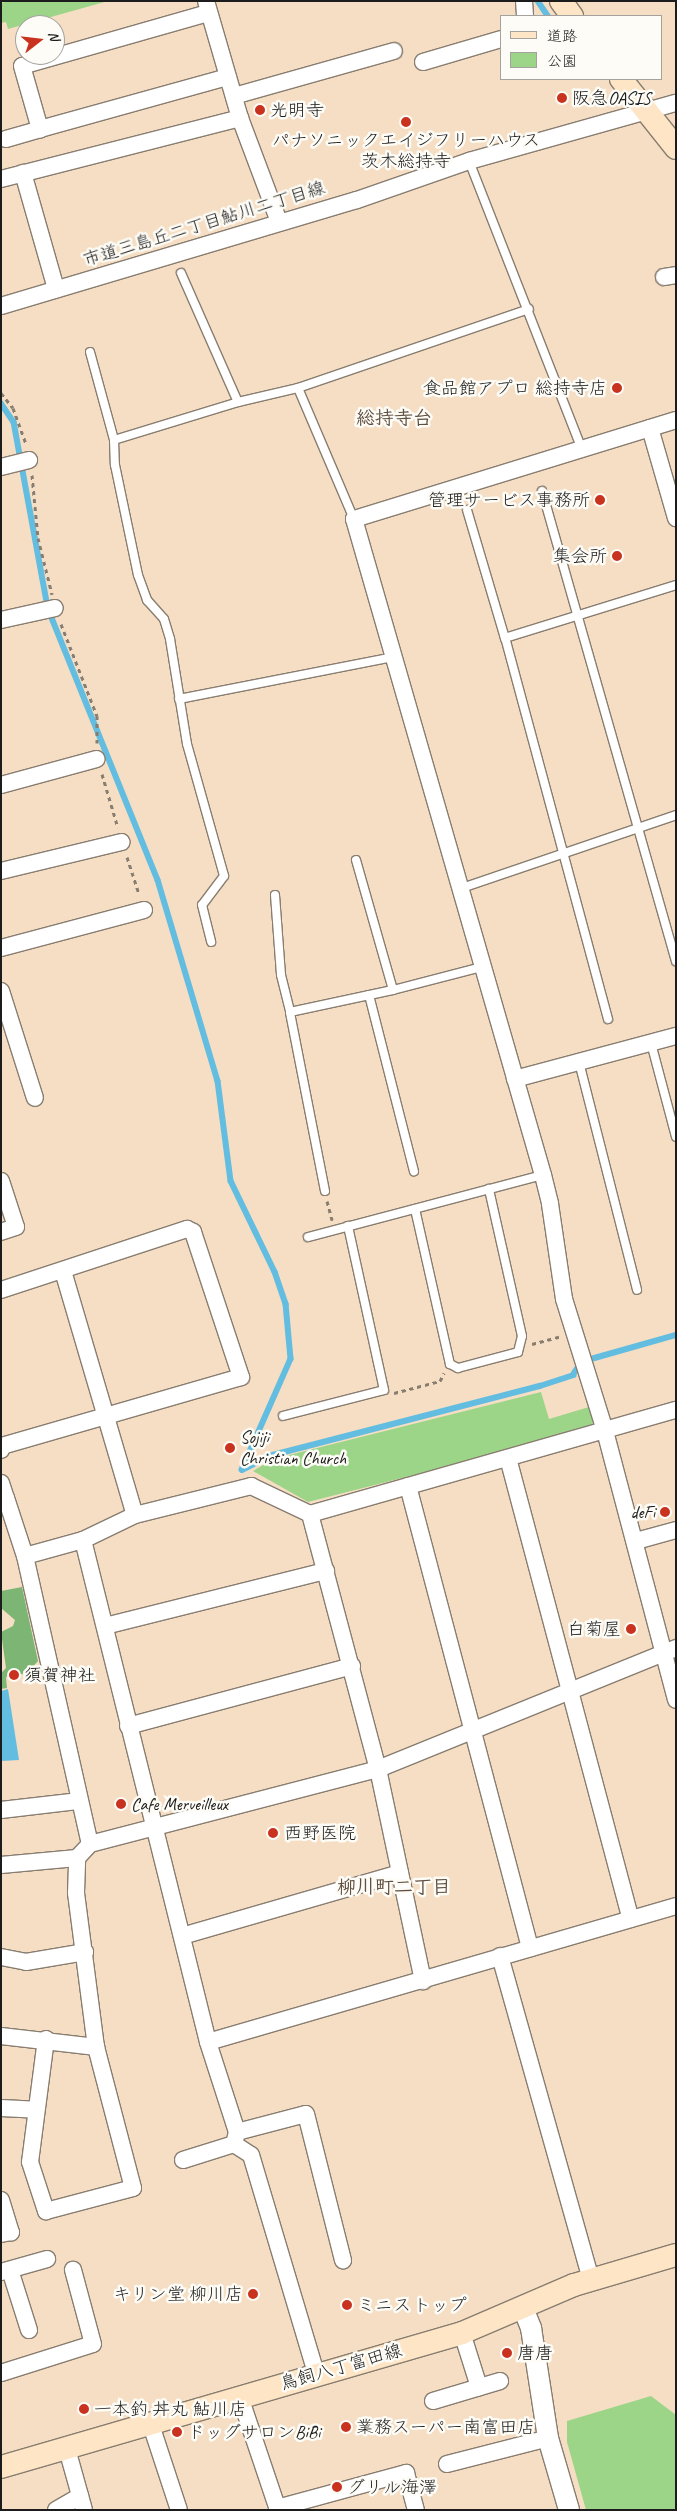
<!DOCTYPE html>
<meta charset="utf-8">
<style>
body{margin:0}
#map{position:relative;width:677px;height:2511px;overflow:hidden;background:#f5dec3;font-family:Caveat,"Klee One",sans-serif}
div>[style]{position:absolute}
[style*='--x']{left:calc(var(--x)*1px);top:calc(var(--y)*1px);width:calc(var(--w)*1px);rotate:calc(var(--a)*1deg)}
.green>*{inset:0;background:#9cd588}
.forest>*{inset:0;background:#7db674}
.water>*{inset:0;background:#62bde0}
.stream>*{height:5.5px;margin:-2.75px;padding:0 2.75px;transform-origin:2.75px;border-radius:2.75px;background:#62bde0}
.path>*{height:3px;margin-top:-1.5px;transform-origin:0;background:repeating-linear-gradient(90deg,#887d70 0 4px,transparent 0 8px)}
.roads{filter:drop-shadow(1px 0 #887d70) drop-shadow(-1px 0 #887d70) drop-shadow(0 1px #887d70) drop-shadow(0 -1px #887d70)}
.service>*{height:8px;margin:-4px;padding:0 4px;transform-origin:4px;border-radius:4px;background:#fff}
.minor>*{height:16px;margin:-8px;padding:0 8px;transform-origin:8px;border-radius:8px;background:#fff}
.tertiary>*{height:20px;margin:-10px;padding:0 10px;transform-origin:10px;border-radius:10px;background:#fff}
.secondary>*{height:22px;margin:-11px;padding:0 11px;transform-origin:11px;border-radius:11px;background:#fde5c5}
.dots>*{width:14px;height:14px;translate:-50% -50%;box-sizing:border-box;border:2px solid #fdfcf7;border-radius:50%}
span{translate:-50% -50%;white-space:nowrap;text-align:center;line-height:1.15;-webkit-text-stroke:5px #fdfcf7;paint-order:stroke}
.poi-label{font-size:18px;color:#1c1c1c}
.left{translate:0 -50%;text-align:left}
.right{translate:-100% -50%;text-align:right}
.street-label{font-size:18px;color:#1c1c1c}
.neighbourhood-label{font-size:19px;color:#615042;font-weight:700}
.frame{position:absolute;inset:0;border:2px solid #1c1c1c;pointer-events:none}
.legend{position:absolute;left:500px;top:15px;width:162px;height:65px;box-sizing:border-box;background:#fdfcf7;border:1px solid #a3a29f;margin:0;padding:6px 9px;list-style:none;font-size:15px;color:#1c1c1c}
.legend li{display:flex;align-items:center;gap:10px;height:25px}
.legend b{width:25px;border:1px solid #a3a29f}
.north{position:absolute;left:15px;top:15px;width:50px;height:50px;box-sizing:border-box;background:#fdfcf7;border:1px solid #a3a29f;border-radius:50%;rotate:74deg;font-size:14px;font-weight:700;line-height:20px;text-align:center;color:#1c1c1c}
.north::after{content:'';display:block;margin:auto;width:18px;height:22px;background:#c8321e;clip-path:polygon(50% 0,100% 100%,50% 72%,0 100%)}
</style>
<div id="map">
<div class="green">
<i style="clip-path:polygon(9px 1px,108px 1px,8px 29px,6px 22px,1px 23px,1px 3px)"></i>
<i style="clip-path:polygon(541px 1392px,549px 1419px,589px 1407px,593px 1423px,590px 1430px,308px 1502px,253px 1471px,273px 1459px)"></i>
<i style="clip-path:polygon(651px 2396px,676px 2415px,676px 2510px,586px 2510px,567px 2442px,567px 2421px)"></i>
</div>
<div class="forest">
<i style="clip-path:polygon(22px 1587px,38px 1661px,27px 1673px,6px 1677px,7px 1688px,1px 1689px,1px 1673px,6px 1668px,1px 1632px,13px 1626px,15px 1620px,1px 1608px,1px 1591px)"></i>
</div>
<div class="water">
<i style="clip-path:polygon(8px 1689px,19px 1760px,1px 1761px,1px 1691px)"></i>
</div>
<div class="stream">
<i style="--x:538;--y:1;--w:18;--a:56"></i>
<i style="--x:1;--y:403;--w:23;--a:56"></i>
<i style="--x:14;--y:422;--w:189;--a:79.6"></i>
<i style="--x:48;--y:608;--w:293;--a:68"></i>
<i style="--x:158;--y:880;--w:210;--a:73.4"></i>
<i style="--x:218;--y:1081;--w:101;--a:82.6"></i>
<i style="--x:231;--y:1181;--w:101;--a:64.2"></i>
<i style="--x:275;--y:1272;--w:34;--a:71"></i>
<i style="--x:286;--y:1304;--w:55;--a:84.8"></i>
<i style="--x:291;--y:1359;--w:121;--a:113.8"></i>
<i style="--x:242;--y:1470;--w:30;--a:-27"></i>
<i style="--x:269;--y:1456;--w:280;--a:-14.5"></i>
<i style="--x:540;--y:1386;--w:35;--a:-18"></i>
<i style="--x:573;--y:1375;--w:6;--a:-59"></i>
<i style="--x:591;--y:1359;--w:88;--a:-15.8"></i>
</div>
<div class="path">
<i style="--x:1;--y:393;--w:19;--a:51"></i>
<i style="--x:13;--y:408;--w:38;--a:70"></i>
<i style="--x:32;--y:475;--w:63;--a:84.6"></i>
<i style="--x:38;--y:538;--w:58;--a:76"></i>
<i style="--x:61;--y:624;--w:99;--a:68.6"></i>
<i style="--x:97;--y:716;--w:27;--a:90"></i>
<i style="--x:102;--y:774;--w:56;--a:73.5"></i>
<i style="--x:127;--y:857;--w:39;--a:72"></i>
<i style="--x:327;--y:1201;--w:20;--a:75"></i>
<i style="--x:532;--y:1344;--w:28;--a:-15"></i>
<i style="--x:394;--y:1393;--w:48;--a:-14.6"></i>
<i style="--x:440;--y:1381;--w:9;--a:-63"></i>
</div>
<div class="roads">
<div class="service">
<i style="--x:469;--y:161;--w:309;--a:68.6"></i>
<i style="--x:181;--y:273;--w:141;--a:66.2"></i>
<i style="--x:90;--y:352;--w:91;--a:74.7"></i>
<i style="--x:114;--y:440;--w:130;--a:-17"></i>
<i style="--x:238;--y:402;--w:62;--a:-13.1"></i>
<i style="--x:298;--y:388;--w:244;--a:-18.9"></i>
<i style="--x:298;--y:388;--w:142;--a:66.9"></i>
<i style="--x:114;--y:440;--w:25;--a:88"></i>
<i style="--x:115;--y:465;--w:112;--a:78.2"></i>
<i style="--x:138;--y:575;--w:27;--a:70"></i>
<i style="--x:147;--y:600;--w:25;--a:48"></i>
<i style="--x:164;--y:619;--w:21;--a:73"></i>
<i style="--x:170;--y:639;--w:106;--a:80.8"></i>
<i style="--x:187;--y:744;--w:137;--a:74.3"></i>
<i style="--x:224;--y:876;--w:36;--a:127"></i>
<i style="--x:202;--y:905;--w:38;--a:76"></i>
<i style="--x:542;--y:491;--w:489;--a:74.1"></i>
<i style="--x:467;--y:510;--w:134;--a:73.5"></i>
<i style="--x:179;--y:699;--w:219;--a:-11.1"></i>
<i style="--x:356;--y:860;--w:135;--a:74.1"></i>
<i style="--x:462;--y:888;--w:226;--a:-18.8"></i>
<i style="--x:275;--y:895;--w:80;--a:85.7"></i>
<i style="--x:281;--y:975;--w:38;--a:76"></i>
<i style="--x:369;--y:995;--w:182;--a:75.7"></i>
<i style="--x:608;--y:1019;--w:395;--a:-105.1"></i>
<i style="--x:505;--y:638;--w:179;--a:-17.2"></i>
<i style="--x:651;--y:1043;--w:97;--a:75.1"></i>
<i style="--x:579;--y:1062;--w:235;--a:75.7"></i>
<i style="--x:325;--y:1191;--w:182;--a:-101.1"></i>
<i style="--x:290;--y:1012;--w:105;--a:-12.1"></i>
<i style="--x:393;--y:990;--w:92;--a:-14.5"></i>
<i style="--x:415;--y:1209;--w:159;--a:77.3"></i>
<i style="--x:450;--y:1364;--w:9;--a:27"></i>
<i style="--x:458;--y:1368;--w:62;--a:-14.9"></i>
<i style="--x:518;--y:1352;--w:16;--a:-76"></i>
<i style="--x:522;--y:1336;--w:151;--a:-102.7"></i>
<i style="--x:308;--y:1237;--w:243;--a:-14.8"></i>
<i style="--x:283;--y:1416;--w:104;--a:-14.4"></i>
<i style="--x:384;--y:1390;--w:168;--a:-102.4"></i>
</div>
<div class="minor">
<i style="--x:206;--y:1;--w:122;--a:73.8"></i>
<i style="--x:240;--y:118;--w:111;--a:69.4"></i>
<i style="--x:524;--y:1;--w:15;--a:86"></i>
<i style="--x:208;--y:13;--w:193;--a:164.1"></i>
<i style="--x:22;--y:66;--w:66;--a:74.1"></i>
<i style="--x:40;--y:129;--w:195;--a:-15.5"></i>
<i style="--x:423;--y:62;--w:81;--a:-16.4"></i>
<i style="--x:234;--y:96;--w:166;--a:-15.7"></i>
<i style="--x:6;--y:139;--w:35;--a:-16"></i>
<i style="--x:23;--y:173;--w:121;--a:74.1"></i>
<i style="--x:1;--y:179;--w:247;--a:-14.3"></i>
<i style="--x:664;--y:277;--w:12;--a:-9"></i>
<i style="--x:1;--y:306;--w:371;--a:-16.6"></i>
<i style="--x:357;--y:200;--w:119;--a:-19.2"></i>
<i style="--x:469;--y:161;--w:215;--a:-15.7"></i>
<i style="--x:676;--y:420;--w:337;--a:162.9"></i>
<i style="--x:354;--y:519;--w:683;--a:73.93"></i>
<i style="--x:543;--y:1175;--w:30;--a:76"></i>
<i style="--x:550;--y:1204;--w:96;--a:81.6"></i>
<i style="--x:564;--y:1299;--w:138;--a:72.7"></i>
<i style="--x:605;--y:1431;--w:278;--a:75.2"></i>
<i style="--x:650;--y:428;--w:94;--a:73.9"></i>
<i style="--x:1;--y:467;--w:29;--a:-14"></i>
<i style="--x:1;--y:620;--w:55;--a:-12.5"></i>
<i style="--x:1;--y:785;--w:99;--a:-15.2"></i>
<i style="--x:1;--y:871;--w:124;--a:-13.5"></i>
<i style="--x:1;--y:948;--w:148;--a:-14.9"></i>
<i style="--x:1;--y:991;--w:112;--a:72.4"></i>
<i style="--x:515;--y:1079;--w:167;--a:-15"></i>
<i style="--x:1;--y:1181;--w:48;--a:71.9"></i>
<i style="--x:16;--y:1227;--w:16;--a:162"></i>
<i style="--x:63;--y:1271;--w:254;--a:73.6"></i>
<i style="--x:1;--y:1290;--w:196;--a:-18.2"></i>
<i style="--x:187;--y:1229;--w:7;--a:27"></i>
<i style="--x:193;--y:1232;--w:153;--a:71.7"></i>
<i style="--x:241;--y:1377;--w:249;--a:163.9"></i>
<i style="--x:2;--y:1446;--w:4;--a:104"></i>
<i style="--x:508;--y:1458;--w:477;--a:75.1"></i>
<i style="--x:1;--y:1483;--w:16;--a:72"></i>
<i style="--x:408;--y:1486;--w:478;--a:75.2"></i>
<i style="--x:1;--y:1499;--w:5;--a:-11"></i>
<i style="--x:6;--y:1498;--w:61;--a:71.9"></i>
<i style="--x:25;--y:1556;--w:60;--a:-15.4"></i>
<i style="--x:83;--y:1540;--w:58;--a:-25.7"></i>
<i style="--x:135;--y:1515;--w:120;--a:-14"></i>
<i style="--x:251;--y:1486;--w:65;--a:25.4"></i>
<i style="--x:310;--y:1514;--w:380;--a:-15.9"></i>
<i style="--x:310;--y:1514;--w:264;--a:75.1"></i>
<i style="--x:378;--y:1769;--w:217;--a:78"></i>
<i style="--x:83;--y:1540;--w:517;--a:76.02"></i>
<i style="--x:208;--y:2042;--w:487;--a:-16.2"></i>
<i style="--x:636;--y:1541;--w:41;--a:-15.4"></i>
<i style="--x:25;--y:1556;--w:295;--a:77.3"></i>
<i style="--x:105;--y:1626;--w:228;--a:-14"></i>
<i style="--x:128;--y:1726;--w:232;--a:-15"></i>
<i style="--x:1;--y:1810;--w:79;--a:-6.6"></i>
<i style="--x:1;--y:1865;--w:76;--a:-5.3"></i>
<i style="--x:77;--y:1858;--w:19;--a:-47"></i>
<i style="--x:90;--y:1844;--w:298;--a:-14.6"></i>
<i style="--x:378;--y:1769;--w:322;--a:-22.1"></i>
<i style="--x:182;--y:1936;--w:227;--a:-16.1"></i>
<i style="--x:500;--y:1956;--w:336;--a:74.3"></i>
<i style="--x:1;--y:1957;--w:25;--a:11"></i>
<i style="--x:26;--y:1962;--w:60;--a:-9.6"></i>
<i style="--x:1;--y:2036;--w:96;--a:6.6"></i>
<i style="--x:46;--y:2039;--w:124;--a:97.4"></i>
<i style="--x:30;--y:2162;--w:52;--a:71.9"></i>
<i style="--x:46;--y:2211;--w:90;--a:-14.8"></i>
<i style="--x:133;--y:2188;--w:146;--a:-104.7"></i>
<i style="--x:96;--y:2047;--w:155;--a:-97.4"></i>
<i style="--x:76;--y:1893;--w:35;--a:-88"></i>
<i style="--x:1;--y:2108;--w:35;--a:3"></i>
<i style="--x:237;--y:2132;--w:71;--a:-14.6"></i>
<i style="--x:306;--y:2114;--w:151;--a:75.8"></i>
<i style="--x:234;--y:2144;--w:20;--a:33"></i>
<i style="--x:251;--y:2155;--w:227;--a:73.4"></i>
<i style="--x:183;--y:2160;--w:53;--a:-17.4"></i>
<i style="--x:234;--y:2144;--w:12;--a:-76"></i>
<i style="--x:237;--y:2132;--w:95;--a:-107.9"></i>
<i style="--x:1;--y:2200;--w:34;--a:73"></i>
<i style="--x:11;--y:2232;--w:10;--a:169"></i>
<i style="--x:10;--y:2270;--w:63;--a:72.4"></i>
<i style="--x:1;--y:2272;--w:48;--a:-15.8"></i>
<i style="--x:462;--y:2333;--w:57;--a:72.5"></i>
<i style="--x:1;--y:2373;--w:96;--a:-17.5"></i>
<i style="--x:93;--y:2344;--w:77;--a:-105.1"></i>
<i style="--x:240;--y:2397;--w:119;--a:71.4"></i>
<i style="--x:433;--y:2401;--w:70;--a:-16.6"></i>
<i style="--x:151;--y:2425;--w:89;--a:71.8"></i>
<i style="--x:67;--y:2449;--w:63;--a:74.4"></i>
<i style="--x:447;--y:2464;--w:104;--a:-14.4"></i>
<i style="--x:277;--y:2508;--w:134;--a:-15.2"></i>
<i style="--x:406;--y:2473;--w:38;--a:75"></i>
<i style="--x:56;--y:2510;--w:28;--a:-30"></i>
</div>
<div class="tertiary">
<i style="--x:523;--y:2308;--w:22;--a:68"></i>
<i style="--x:531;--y:2328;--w:111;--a:81.2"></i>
<i style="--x:548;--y:2438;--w:75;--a:73.7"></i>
</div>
<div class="secondary">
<i style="--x:561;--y:1;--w:19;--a:54"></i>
<i style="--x:621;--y:79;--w:88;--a:51.4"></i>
<i style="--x:1;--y:2467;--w:480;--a:-16.2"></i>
<i style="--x:462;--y:2333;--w:122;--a:-23.2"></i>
<i style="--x:574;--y:2285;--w:106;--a:-16.4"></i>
</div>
</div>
<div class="dots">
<i style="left:562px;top:98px;background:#c8321e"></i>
<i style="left:260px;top:110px;background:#c8321e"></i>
<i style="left:406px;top:122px;background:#c8321e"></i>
<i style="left:617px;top:388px;background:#c8321e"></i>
<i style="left:600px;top:500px;background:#c8321e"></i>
<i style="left:617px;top:556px;background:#c8321e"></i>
<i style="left:230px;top:1448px;background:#c8321e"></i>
<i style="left:665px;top:1512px;background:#c8321e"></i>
<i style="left:631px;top:1629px;background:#c8321e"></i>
<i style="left:14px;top:1675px;background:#c8321e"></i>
<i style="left:121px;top:1804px;background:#c8321e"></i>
<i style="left:273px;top:1833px;background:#c8321e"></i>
<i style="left:253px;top:2294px;background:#c8321e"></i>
<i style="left:347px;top:2305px;background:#c8321e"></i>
<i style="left:507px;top:2353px;background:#c8321e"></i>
<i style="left:84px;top:2409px;background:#c8321e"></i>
<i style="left:346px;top:2427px;background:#c8321e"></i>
<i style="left:177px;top:2432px;background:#c8321e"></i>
<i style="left:337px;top:2487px;background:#c8321e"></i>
</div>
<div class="poi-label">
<span class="left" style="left:572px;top:98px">阪急OASIS</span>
<span class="left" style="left:270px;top:110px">光明寺</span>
<span style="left:406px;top:151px">パナソニックエイジフリーハウス<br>茨木総持寺</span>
<span class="right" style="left:607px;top:388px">食品館アプロ 総持寺店</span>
<span class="right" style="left:590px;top:500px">管理サービス事務所</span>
<span class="right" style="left:607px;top:556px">集会所</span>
<span class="left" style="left:240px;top:1448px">Sojiji<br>Christian Church</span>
<span class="right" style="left:655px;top:1512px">deFi</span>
<span class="right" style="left:621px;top:1629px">白菊屋</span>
<span class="left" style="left:24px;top:1675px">須賀神社</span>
<span class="left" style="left:131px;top:1804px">Cafe Merveilleux</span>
<span class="left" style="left:284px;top:1833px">西野医院</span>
<span class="right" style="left:243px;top:2294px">キリン堂 柳川店</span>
<span class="left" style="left:357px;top:2305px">ミニストップ</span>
<span class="left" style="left:517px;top:2353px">唐唐</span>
<span class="left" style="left:94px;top:2409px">一本釣 丼丸 鮎川店</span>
<span class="left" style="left:356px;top:2427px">業務スーパー南富田店</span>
<span class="left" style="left:187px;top:2432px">ドッグサロンBiBi</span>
<span class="left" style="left:347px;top:2487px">グリル海澤</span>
</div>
<div class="street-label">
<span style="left:204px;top:224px;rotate:-17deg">市道三島丘二丁目鮎川二丁目線</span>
<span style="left:341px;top:2367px;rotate:-16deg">鳥飼八丁富田線</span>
</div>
<div class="neighbourhood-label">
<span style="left:394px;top:419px">総持寺台</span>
<span style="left:394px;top:1888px">柳川町二丁目</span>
</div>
<div class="frame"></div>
<ul class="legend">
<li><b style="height:6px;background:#fde5c5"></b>道路</li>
<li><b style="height:14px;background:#9cd588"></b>公園</li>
</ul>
<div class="north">N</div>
</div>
